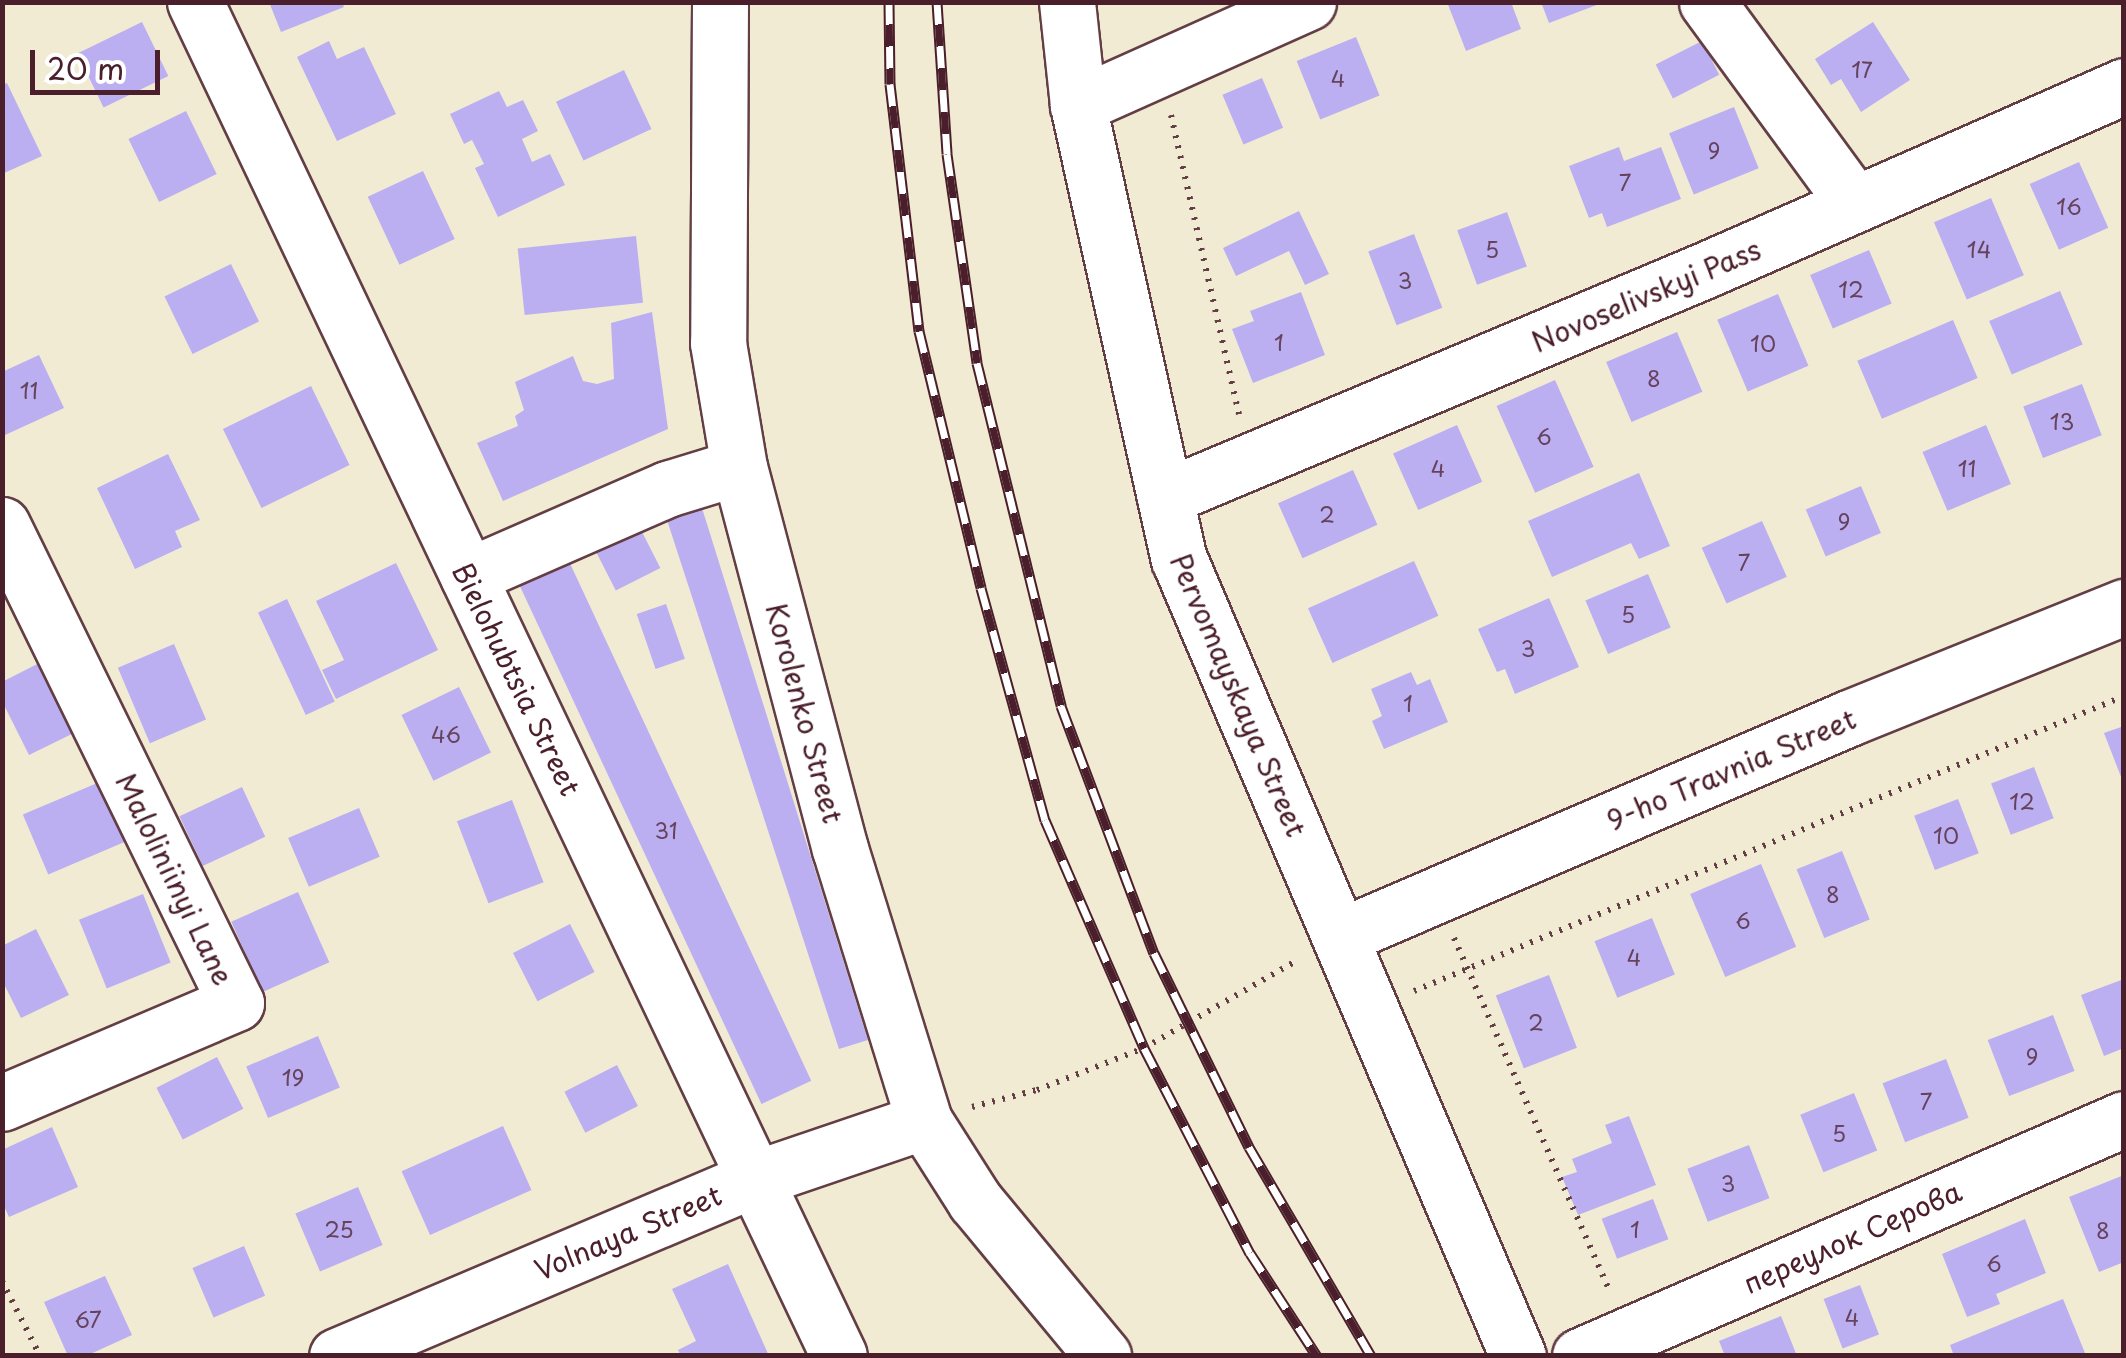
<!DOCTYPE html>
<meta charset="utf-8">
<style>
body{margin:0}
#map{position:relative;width:2126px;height:1358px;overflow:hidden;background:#f1ebd4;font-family:"Playpen Sans",sans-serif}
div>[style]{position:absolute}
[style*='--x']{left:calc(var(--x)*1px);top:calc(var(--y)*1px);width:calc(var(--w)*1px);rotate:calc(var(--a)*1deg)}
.building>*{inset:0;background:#bbaff2;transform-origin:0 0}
.path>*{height:6px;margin-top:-3px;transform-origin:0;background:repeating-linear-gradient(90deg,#633e44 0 2.5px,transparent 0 10.5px)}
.roads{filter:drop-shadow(2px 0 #633e44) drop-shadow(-2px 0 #633e44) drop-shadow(0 2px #633e44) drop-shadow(0 -2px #633e44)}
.minor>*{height:55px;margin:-27.5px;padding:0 27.5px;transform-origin:27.5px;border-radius:27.5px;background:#fff}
.rail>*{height:11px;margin-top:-5.5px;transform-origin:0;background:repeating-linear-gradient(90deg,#fff 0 22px,#4a1f2b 0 44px);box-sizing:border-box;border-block:2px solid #4a1f2b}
span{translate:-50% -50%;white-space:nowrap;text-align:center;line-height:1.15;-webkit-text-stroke:9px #fff;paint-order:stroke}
.number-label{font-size:22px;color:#66435d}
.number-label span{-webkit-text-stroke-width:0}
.street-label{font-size:28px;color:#4a1f2b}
.frame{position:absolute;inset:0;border:5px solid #4a1f2b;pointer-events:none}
.scale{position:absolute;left:30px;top:50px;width:130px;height:45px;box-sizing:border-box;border:5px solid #4a1f2b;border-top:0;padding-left:12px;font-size:30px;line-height:35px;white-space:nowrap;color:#4a1f2b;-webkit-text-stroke:8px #fff;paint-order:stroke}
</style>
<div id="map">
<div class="building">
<i style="clip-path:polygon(269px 2px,342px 2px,344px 7px,281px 32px)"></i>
<i style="clip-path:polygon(1447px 2px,1511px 2px,1521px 29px,1466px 51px)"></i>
<i style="clip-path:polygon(1541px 2px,1602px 2px,1602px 3px,1549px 23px)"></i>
<i style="left:142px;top:22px;width:60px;height:72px;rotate:64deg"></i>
<i style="clip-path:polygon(1873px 22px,1910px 80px,1861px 112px,1841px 79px,1831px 85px,1815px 59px)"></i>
<i style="left:1356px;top:37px;width:63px;height:64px;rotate:68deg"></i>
<i style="clip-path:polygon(329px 41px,337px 59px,364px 47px,396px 114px,337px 141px,297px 57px)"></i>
<i style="left:1702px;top:41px;width:38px;height:52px;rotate:63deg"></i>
<i style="left:624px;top:70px;width:65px;height:75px;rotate:65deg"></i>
<i style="left:1262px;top:78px;width:54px;height:43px;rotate:67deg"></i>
<i style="clip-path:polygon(7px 83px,42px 156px,2px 174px,2px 85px)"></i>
<i style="clip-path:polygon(499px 91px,507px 107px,523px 100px,538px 131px,522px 139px,532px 162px,550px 154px,565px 185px,498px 217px,475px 168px,484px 164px,472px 140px,464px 144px,450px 114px)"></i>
<i style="left:1734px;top:107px;width:66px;height:70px;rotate:68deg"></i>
<i style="left:186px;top:111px;width:70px;height:64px;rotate:64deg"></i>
<i style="clip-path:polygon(1619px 147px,1624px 161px,1661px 147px,1681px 199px,1607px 227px,1602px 213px,1589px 218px,1569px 166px)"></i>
<i style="left:2079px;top:162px;width:72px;height:54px;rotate:66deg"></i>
<i style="left:423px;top:171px;width:75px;height:61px;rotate:65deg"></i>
<i style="left:1991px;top:198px;width:84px;height:62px;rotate:67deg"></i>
<i style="clip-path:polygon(1299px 211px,1329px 274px,1305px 285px,1289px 251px,1236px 276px,1223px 248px)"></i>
<i style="left:1507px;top:212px;width:58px;height:53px;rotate:70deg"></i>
<i style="left:1414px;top:234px;width:79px;height:49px;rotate:69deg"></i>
<i style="left:636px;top:236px;width:67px;height:119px;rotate:84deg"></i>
<i style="left:1869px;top:250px;width:58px;height:64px;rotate:67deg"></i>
<i style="left:231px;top:264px;width:64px;height:74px;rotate:64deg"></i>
<i style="left:2060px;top:291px;width:58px;height:77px;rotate:67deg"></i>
<i style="clip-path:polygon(1301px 292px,1325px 355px,1253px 383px,1232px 329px,1254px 321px,1250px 311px)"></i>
<i style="left:1778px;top:294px;width:78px;height:66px;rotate:67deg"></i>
<i style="clip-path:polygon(652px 312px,668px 429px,503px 501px,477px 443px,518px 426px,515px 416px,524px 410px,515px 382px,573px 356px,583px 381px,597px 384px,614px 379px,611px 323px)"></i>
<i style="left:1953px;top:320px;width:63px;height:104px;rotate:67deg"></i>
<i style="left:1677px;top:332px;width:65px;height:77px;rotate:67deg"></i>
<i style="clip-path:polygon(39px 355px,64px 408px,5px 435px,2px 372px)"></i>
<i style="left:1555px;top:380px;width:95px;height:64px;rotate:66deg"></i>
<i style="left:2082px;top:384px;width:55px;height:63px;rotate:69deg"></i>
<i style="left:311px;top:386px;width:88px;height:98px;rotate:64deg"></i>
<i style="left:1457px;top:425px;width:62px;height:70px;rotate:66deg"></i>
<i style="left:1986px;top:425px;width:64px;height:69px;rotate:67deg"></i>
<i style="clip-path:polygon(168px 454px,200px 520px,175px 531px,182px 547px,135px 569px,97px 488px)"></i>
<i style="left:1353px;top:470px;width:60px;height:82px;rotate:66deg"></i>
<i style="clip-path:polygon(1639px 473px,1670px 546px,1639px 559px,1631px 543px,1552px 577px,1528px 521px)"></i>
<i style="left:1861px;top:486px;width:51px;height:60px;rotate:67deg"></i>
<i style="clip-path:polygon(702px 508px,868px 1040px,839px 1049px,667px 520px)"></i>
<i style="left:1762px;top:521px;width:61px;height:66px;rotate:66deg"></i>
<i style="left:639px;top:526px;width:47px;height:50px;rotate:63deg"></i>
<i style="left:567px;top:557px;width:578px;height:55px;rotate:65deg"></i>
<i style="left:1414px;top:561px;width:60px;height:116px;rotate:66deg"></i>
<i style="clip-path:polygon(396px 563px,438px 650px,336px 699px,322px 670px,344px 660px,316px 601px)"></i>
<i style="left:1648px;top:574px;width:58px;height:68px;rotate:67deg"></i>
<i style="clip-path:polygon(1549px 598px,1579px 667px,1515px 694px,1505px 669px,1497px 672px,1478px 629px)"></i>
<i style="left:287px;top:599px;width:113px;height:32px;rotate:65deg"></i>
<i style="left:666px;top:604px;width:58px;height:31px;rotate:71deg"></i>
<i style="left:174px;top:644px;width:82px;height:61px;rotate:67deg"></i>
<i style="clip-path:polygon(47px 659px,82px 729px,29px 755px,2px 701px,2px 682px)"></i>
<i style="clip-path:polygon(1411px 672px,1417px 685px,1430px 679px,1448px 722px,1384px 749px,1372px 721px,1382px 716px,1371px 689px)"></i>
<i style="left:459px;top:687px;width:73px;height:64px;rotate:64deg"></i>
<i style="clip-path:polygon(2124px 726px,2124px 782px,2123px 782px,2104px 733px)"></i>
<i style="left:2034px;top:767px;width:55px;height:46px;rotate:69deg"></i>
<i style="left:102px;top:781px;width:65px;height:86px;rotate:67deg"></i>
<i style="left:242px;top:787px;width:55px;height:69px;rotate:65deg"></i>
<i style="left:1958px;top:799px;width:58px;height:47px;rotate:69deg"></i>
<i style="left:512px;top:800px;width:88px;height:59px;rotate:69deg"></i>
<i style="left:359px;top:808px;width:53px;height:77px;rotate:67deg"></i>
<i style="left:1842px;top:851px;width:74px;height:49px;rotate:68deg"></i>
<i style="left:1761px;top:864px;width:90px;height:77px;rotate:67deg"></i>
<i style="left:298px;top:892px;width:77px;height:73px;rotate:66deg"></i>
<i style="left:143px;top:894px;width:74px;height:69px;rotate:68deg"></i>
<i style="left:1652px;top:918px;width:61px;height:62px;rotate:68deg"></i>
<i style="left:570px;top:924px;width:54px;height:64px;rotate:63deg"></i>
<i style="clip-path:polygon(36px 929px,69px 995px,21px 1018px,2px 980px,2px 946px)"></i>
<i style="left:1549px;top:975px;width:78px;height:57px;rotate:69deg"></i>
<i style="clip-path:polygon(2124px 979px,2124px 1048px,2104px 1056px,2081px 995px)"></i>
<i style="left:2053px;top:1015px;width:60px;height:70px;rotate:69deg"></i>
<i style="left:318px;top:1036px;width:56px;height:78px;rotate:67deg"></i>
<i style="left:217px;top:1057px;width:58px;height:68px;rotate:63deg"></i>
<i style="left:1946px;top:1059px;width:63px;height:68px;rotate:69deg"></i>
<i style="left:617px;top:1065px;width:46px;height:59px;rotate:63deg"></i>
<i style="left:1854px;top:1093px;width:62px;height:58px;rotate:68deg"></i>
<i style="clip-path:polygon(1629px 1116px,1656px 1185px,1578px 1215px,1562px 1177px,1577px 1172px,1572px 1159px,1612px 1143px,1605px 1125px)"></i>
<i style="left:503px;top:1126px;width:70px;height:111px;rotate:66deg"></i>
<i style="clip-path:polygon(52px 1127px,78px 1187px,9px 1217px,2px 1202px,2px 1150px)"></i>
<i style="left:1749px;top:1145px;width:57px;height:66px;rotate:69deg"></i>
<i style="clip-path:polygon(2124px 1175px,2124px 1262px,2099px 1272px,2069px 1197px)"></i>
<i style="left:358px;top:1187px;width:63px;height:68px;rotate:67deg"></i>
<i style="left:1653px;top:1199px;width:43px;height:55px;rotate:69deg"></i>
<i style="clip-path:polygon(2025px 1219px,2046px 1273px,1996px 1294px,2000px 1304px,1967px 1317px,1942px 1254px)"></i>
<i style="left:244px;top:1246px;width:54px;height:56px;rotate:67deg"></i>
<i style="clip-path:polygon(728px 1264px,769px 1356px,681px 1356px,678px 1350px,696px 1341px,672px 1289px)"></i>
<i style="clip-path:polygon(105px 1276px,132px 1335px,86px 1356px,68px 1356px,44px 1302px)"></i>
<i style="left:1860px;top:1285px;width:53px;height:39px;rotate:69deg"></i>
<i style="clip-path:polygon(2063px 1299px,2085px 1353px,1954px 1356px,1950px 1345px)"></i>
<i style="clip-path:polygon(1781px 1316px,1797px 1356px,1725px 1356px,1719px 1341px)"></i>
</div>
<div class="path">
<i style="--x:1171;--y:115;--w:307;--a:77.2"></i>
<i style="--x:1454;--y:938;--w:387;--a:66.2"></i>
<i style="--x:1414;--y:991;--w:769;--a:-22.56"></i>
<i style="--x:972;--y:1107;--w:67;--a:-14.7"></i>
<i style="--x:1037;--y:1090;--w:115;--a:-21.4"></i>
<i style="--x:1144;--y:1048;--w:175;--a:-29.8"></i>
<i style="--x:2;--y:1281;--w:84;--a:63.1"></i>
</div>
<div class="roads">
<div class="minor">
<i style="--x:195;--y:2;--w:1499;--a:64.56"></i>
<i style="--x:720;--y:2;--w:341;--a:90.3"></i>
<i style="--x:718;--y:343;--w:126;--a:80.4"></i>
<i style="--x:739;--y:467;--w:395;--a:75.2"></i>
<i style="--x:840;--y:849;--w:285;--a:72.8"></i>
<i style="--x:924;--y:1121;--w:95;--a:57.5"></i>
<i style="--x:975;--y:1201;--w:201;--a:50.4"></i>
<i style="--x:1067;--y:2;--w:104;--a:83.9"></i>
<i style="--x:1078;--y:105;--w:465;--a:77.5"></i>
<i style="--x:1179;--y:559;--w:866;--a:66.96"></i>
<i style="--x:1707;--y:2;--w:250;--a:53.8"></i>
<i style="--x:1078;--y:105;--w:252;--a:-24.1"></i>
<i style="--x:1165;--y:497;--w:584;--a:-22.79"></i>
<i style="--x:1703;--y:271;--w:460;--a:-23.7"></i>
<i style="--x:2;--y:525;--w:532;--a:63.92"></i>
<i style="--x:236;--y:1003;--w:254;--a:156.9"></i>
<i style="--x:468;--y:576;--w:217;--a:-23.6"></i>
<i style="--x:667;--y:489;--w:75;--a:-17"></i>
<i style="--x:1341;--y:936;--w:553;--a:-23.23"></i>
<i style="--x:1849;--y:718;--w:297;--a:-22"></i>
<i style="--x:337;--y:1356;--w:456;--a:-23"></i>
<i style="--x:757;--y:1178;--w:176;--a:-18.8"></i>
<i style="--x:1580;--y:1356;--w:593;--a:-23.54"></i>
</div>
</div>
<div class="rail">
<i style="--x:889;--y:2;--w:82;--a:89.3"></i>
<i style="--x:890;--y:84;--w:249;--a:83.3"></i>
<i style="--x:919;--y:331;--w:264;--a:76.4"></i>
<i style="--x:981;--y:588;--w:241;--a:74.6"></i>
<i style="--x:1045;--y:820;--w:249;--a:66.5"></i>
<i style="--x:1144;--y:1048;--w:231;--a:62.7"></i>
<i style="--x:1250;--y:1253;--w:123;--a:57"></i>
<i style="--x:937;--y:2;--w:152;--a:86.2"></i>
<i style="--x:947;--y:154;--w:211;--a:81.8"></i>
<i style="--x:977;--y:363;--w:353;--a:76.2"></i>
<i style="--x:1061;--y:706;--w:264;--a:69.4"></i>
<i style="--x:1154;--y:953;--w:216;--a:63.9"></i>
<i style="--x:1249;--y:1147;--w:242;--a:59.7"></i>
</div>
<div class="number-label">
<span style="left:1862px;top:69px">17</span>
<span style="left:1338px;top:78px">4</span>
<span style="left:1714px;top:150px">9</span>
<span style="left:1625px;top:182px">7</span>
<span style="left:2069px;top:206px">16</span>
<span style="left:1492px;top:249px">5</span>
<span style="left:1979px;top:249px">14</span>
<span style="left:1405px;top:280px">3</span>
<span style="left:1851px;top:289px">12</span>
<span style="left:1279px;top:342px">1</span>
<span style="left:1763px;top:343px">10</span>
<span style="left:1654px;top:378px">8</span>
<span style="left:29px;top:390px">11</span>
<span style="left:2062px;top:421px">13</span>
<span style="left:1544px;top:436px">6</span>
<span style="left:1438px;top:468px">4</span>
<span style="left:1967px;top:468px">11</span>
<span style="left:1327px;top:514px">2</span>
<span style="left:1844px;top:521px">9</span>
<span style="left:1744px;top:562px">7</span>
<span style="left:1628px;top:614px">5</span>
<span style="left:1528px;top:648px">3</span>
<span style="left:1408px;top:703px">1</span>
<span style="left:446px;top:734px">46</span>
<span style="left:2022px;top:801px">12</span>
<span style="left:666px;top:830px">31</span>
<span style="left:1946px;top:835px">10</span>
<span style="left:1833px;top:894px">8</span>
<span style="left:1743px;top:920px">6</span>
<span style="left:1634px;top:957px">4</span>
<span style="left:1536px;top:1022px">2</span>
<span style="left:2032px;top:1056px">9</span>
<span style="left:293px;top:1077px">19</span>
<span style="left:1926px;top:1101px">7</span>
<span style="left:1839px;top:1133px">5</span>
<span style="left:1728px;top:1183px">3</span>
<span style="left:339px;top:1229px">25</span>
<span style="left:1635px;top:1229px">1</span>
<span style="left:2103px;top:1230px">8</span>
<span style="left:1994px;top:1263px">6</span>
<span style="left:1852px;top:1317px">4</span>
<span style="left:88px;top:1319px">67</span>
</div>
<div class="street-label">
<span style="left:1646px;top:295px;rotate:-23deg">Novoselivskyi Pass</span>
<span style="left:517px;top:679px;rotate:64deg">Bielohubtsia Street</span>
<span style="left:1239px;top:695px;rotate:67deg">Pervomayskaya Street</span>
<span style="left:805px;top:713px;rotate:75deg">Korolenko Street</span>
<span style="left:1731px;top:769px;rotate:-23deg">9-ho Travnia Street</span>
<span style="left:175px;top:879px;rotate:64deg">Maloliniinyi Lane</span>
<span style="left:628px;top:1232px;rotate:-23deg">Volnaya Street</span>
<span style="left:1852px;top:1237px;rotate:-24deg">переулок Серова</span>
</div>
<div class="frame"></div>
<div class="scale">20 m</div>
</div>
